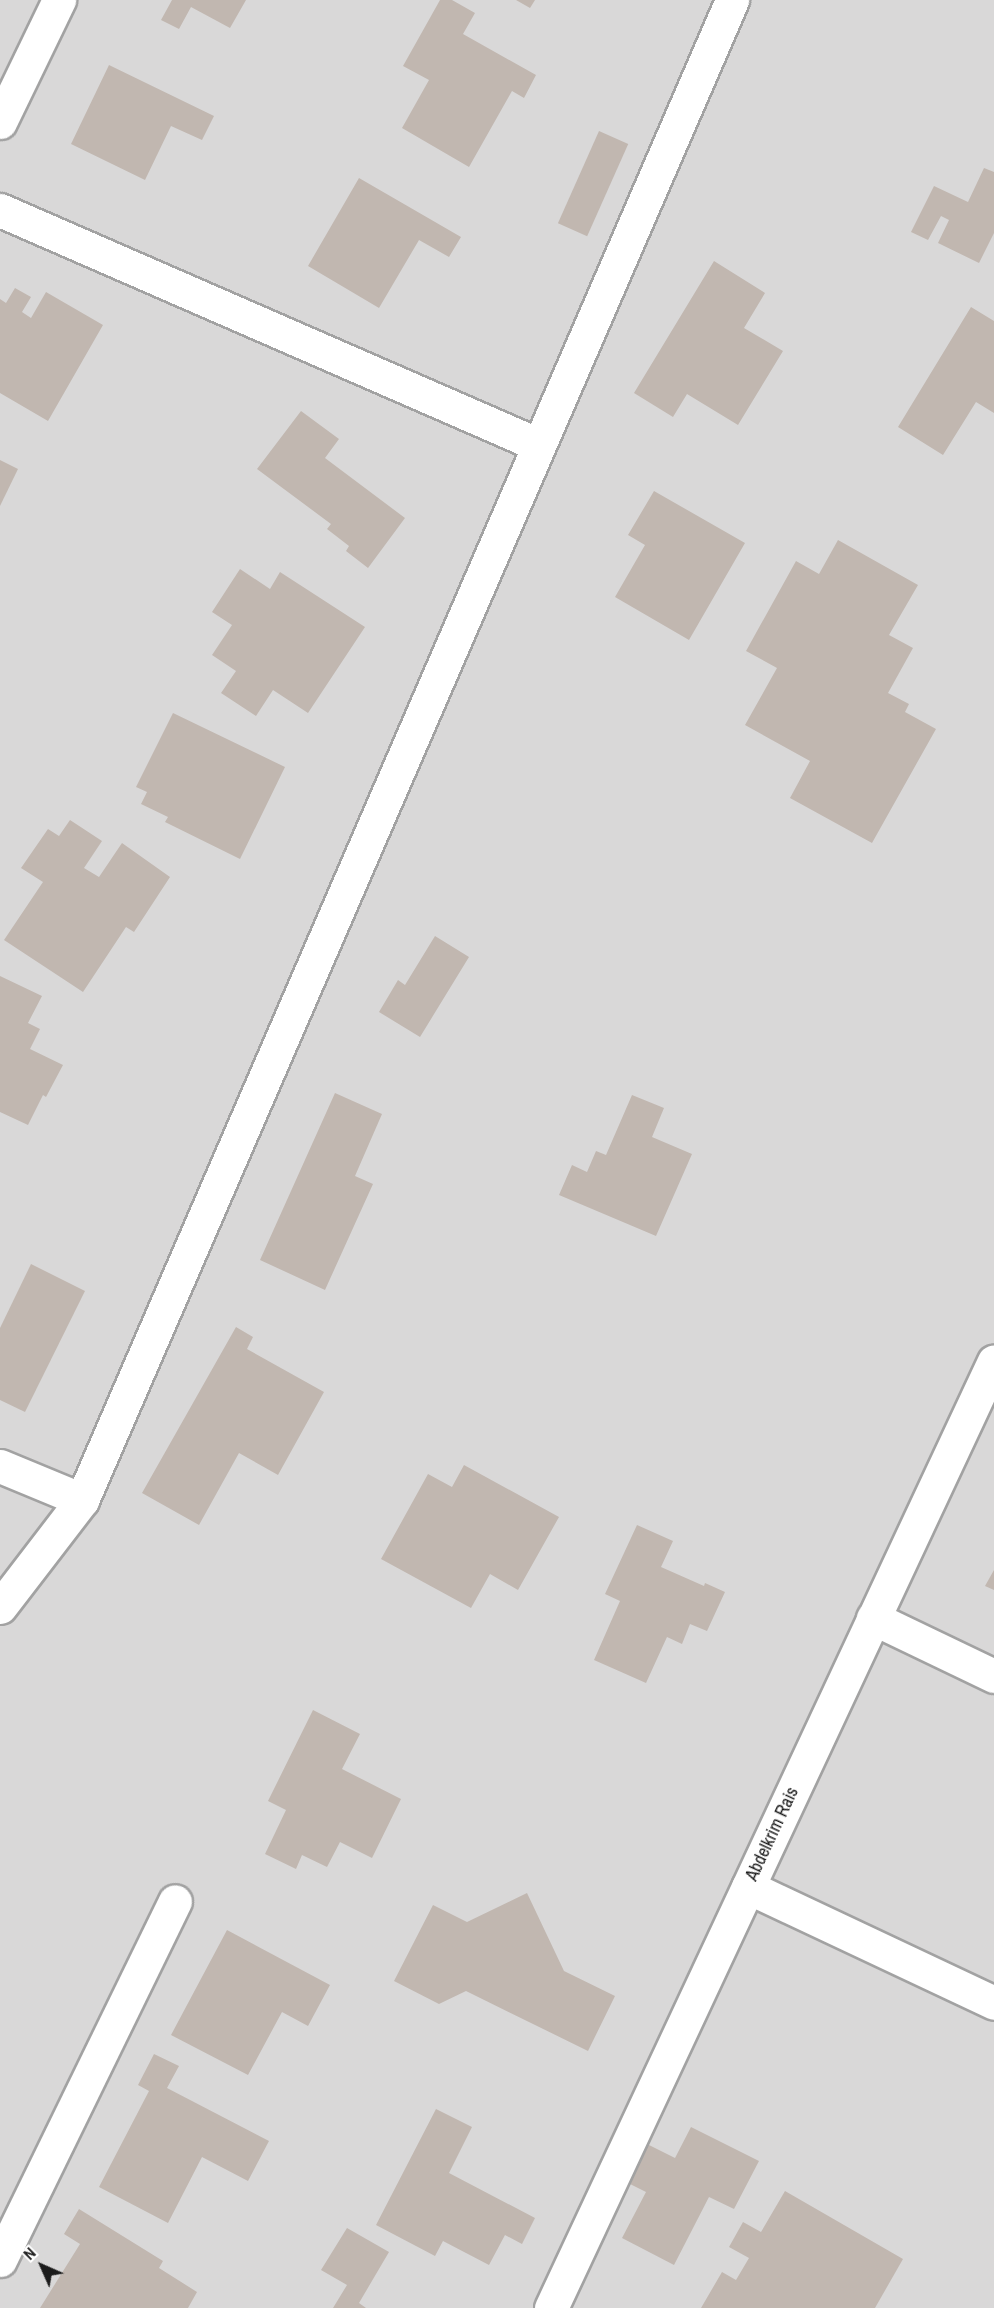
<!DOCTYPE html>
<style>
body{margin:0}
#map{position:relative;width:994px;height:2308px;overflow:hidden;background:#ece8e0;font-family:"Archivo Narrow",sans-serif}
div>[style]{position:absolute}
[style*='--x']{left:calc(var(--x)*1px);top:calc(var(--y)*1px);width:calc(var(--w)*1px);rotate:calc(var(--a)*1deg)}
.residential>*{inset:0;background:#d9d8d8;transform-origin:0 0}
.building>*{inset:0;background:#c1b7b0;transform-origin:0 0}
.roads{filter:drop-shadow(2px 0 #a2a2a2) drop-shadow(-2px 0 #a2a2a2) drop-shadow(0 2px #a2a2a2) drop-shadow(0 -2px #a2a2a2)}
.street>*{height:33px;margin:-16.5px;padding:0 16.5px;transform-origin:16.5px;border-radius:16.5px;background:#fff}
span{translate:-50% -50%;white-space:nowrap;text-align:center;line-height:1.15;-webkit-text-stroke:4.5px #fff;paint-order:stroke}
.street-label{font-size:18px;color:#1b1b1b}
.north{position:absolute;left:12px;top:2236px;width:60px;height:60px;-webkit-text-stroke:4px #fff;paint-order:stroke;rotate:315deg;font-size:16px;font-weight:700;line-height:24px;text-align:center;color:#1b1b1b}
.north::after{content:'';display:block;margin:auto;width:21px;height:27px;background:#1b1b1b;clip-path:polygon(50% 0,100% 100%,50% 72%,0 100%)}
</style>
<div id="map">
<div class="residential">
<i style="left:0;top:0;width:994px;height:2308px"></i>
</div>
<div class="building">
<i style="clip-path:polygon(172px 0,246px 0,230px 28px,191px 7px,179px 29px,161px 20px)"></i>
<i style="clip-path:polygon(440px 0,452px 0,475px 13px,463px 34px,536px 75px,524px 98px,512px 91px,469px 167px,402px 128px,429px 80px,403px 66px)"></i>
<i style="clip-path:polygon(516px 0,535px 0,530px 8px)"></i>
<i style="clip-path:polygon(109px 65px,214px 116px,202px 140px,171px 126px,145px 180px,71px 144px)"></i>
<i style="left:599px;top:131px;width:32px;height:101px;rotate:24deg"></i>
<i style="clip-path:polygon(984px 168px,994px 172px,994px 233px,979px 263px,938px 243px,949px 220px,941px 216px,928px 240px,911px 232px,934px 186px,968px 202px)"></i>
<i style="clip-path:polygon(359px 178px,461px 237px,449px 257px,419px 240px,379px 308px,308px 266px)"></i>
<i style="clip-path:polygon(714px 261px,765px 293px,744px 328px,783px 351px,738px 425px,687px 394px,673px 417px,634px 393px)"></i>
<i style="clip-path:polygon(15px 288px,31px 297px,22px 312px,31px 318px,46px 292px,103px 325px,48px 421px,0 393px,0 299px,6px 303px)"></i>
<i style="clip-path:polygon(971px 307px,994px 321px,994px 413px,976px 402px,943px 455px,898px 427px)"></i>
<i style="clip-path:polygon(301px 411px,339px 439px,325px 458px,405px 518px,368px 568px,346px 551px,349px 546px,327px 529px,331px 524px,257px 469px)"></i>
<i style="clip-path:polygon(0 460px,18px 469px,0 506px)"></i>
<i style="clip-path:polygon(654px 491px,745px 543px,689px 640px,615px 597px,645px 545px,628px 535px)"></i>
<i style="clip-path:polygon(838px 540px,918px 585px,889px 635px,913px 648px,888px 693px,909px 704px,905px 712px,936px 729px,872px 843px,790px 798px,810px 761px,745px 725px,777px 668px,746px 651px,796px 561px,819px 574px)"></i>
<i style="clip-path:polygon(240px 569px,270px 589px,280px 572px,365px 627px,308px 713px,273px 690px,256px 716px,221px 693px,236px 671px,212px 655px,232px 625px,212px 612px)"></i>
<i style="clip-path:polygon(173px 713px,285px 767px,240px 859px,165px 822px,168px 817px,141px 804px,147px 792px,136px 787px)"></i>
<i style="clip-path:polygon(70px 820px,102px 841px,84px 868px,99px 877px,122px 843px,170px 877px,134px 932px,126px 927px,83px 992px,4px 940px,43px 882px,21px 868px,48px 829px,59px 836px)"></i>
<i style="clip-path:polygon(435px 936px,469px 957px,420px 1037px,379px 1012px,398px 980px,405px 985px)"></i>
<i style="clip-path:polygon(0 976px,42px 996px,28px 1023px,40px 1029px,30px 1049px,63px 1065px,46px 1097px,43px 1095px,28px 1125px,0 1112px)"></i>
<i style="clip-path:polygon(335px 1093px,382px 1114px,355px 1176px,373px 1184px,325px 1290px,260px 1260px)"></i>
<i style="clip-path:polygon(632px 1095px,664px 1108px,652px 1137px,692px 1154px,656px 1236px,559px 1195px,572px 1165px,587px 1172px,596px 1151px,606px 1155px)"></i>
<i style="clip-path:polygon(31px 1264px,85px 1291px,25px 1412px,0 1400px,0 1328px)"></i>
<i style="clip-path:polygon(236px 1327px,253px 1337px,247px 1349px,324px 1392px,278px 1475px,239px 1453px,199px 1525px,142px 1493px)"></i>
<i style="clip-path:polygon(464px 1465px,559px 1517px,518px 1590px,490px 1574px,471px 1608px,381px 1559px,428px 1474px,452px 1487px)"></i>
<i style="clip-path:polygon(637px 1525px,673px 1541px,661px 1567px,704px 1586px,705px 1583px,725px 1592px,707px 1631px,690px 1624px,682px 1644px,667px 1637px,646px 1683px,594px 1660px,620px 1601px,605px 1594px)"></i>
<i style="clip-path:polygon(994px 1570px,994px 1590px,985px 1586px)"></i>
<i style="clip-path:polygon(313px 1710px,360px 1734px,342px 1769px,401px 1799px,372px 1858px,340px 1842px,327px 1867px,302px 1855px,296px 1869px,265px 1854px,286px 1810px,268px 1801px)"></i>
<i style="clip-path:polygon(527px 1893px,564px 1971px,615px 1996px,588px 2051px,466px 1991px,439px 2004px,394px 1981px,433px 1905px,467px 1922px)"></i>
<i style="clip-path:polygon(227px 1930px,330px 1985px,308px 2026px,282px 2012px,248px 2075px,171px 2035px)"></i>
<i style="clip-path:polygon(154px 2054px,179px 2066px,167px 2088px,269px 2141px,248px 2181px,202px 2157px,168px 2223px,99px 2187px,149px 2091px,138px 2085px)"></i>
<i style="clip-path:polygon(436px 2109px,472px 2127px,449px 2173px,535px 2218px,522px 2244px,505px 2235px,489px 2265px,443px 2241px,435px 2256px,376px 2225px)"></i>
<i style="clip-path:polygon(691px 2127px,759px 2161px,734px 2209px,709px 2197px,674px 2265px,622px 2238px,646px 2192px,624px 2181px,645px 2143px,675px 2158px)"></i>
<i style="clip-path:polygon(785px 2191px,903px 2259px,875px 2308px,701px 2308px,722px 2272px,736px 2280px,749px 2258px,729px 2247px,743px 2222px,761px 2232px)"></i>
<i style="clip-path:polygon(79px 2209px,163px 2261px,159px 2268px,197px 2292px,188px 2308px,40px 2308px,80px 2244px,64px 2234px)"></i>
<i style="clip-path:polygon(347px 2228px,389px 2252px,359px 2303px,366px 2308px,333px 2308px,347px 2285px,321px 2270px)"></i>
</div>
<div class="roads">
<div class="street">
<i style="--x:0;--y:122;--w:136;--a:-64.2"></i>
<i style="--x:0;--y:210;--w:588;--a:23.56"></i>
<i style="--x:0;--y:1466;--w:89;--a:22.5"></i>
<i style="--x:0;--y:1607;--w:135;--a:-52.5"></i>
<i style="--x:82;--y:1500;--w:1635;--a:-66.57"></i>
<i style="--x:873;--y:1618;--w:134;--a:25.6"></i>
<i style="--x:748;--y:1887;--w:272;--a:25.2"></i>
<i style="--x:0;--y:2260;--w:399;--a:-64"></i>
<i style="--x:551;--y:2308;--w:1045;--a:-64.93"></i>
</div>
</div>
<div class="street-label">
<span style="left:772px;top:1834px;rotate:-65deg">Abdelkrim Rais</span>
</div>
<div class="north">N</div>
</div>
